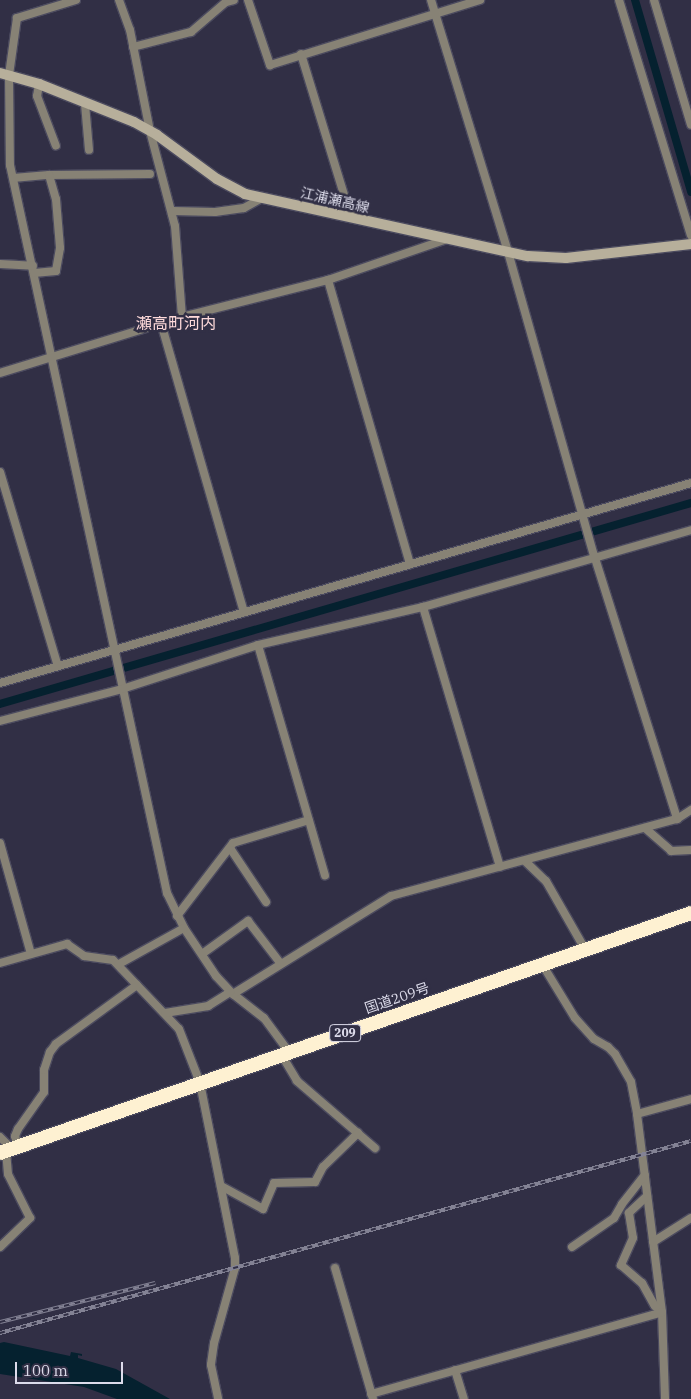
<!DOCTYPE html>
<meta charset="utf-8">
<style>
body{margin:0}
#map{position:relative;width:691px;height:1399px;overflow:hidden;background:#312f45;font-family:"IBM Plex Serif","Noto Sans JP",serif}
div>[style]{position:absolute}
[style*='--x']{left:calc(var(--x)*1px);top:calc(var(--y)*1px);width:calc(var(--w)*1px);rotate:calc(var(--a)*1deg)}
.water>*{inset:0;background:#05212f}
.canal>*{height:8px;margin:-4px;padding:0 4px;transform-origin:4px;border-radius:4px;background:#05212f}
.roads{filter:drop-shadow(1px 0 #4c4b5f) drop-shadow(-1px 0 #4c4b5f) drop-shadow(0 1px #4c4b5f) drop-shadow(0 -1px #4c4b5f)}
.street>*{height:8px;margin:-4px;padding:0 4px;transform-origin:4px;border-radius:4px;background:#878275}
.secondary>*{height:10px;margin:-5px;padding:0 5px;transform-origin:5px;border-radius:5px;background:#b7af9b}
.highway>*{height:14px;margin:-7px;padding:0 7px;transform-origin:7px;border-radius:7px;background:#fef1d2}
.rail>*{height:4px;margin-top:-2px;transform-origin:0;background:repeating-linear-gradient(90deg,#312f45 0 5.5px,#838294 0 11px);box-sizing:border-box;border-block:1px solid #838294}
span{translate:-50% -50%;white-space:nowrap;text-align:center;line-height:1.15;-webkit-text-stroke:5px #312f45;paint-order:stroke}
.shield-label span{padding:1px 4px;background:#312f45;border:1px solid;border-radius:4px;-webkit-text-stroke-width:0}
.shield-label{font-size:12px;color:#dcdbea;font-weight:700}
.street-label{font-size:14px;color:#dcdbea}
.quarter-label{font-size:16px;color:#fdd9da}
.scale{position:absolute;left:15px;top:1362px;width:108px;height:22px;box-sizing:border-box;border:2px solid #dcdbea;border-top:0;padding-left:6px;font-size:15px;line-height:18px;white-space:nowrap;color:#dcdbea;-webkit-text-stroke:4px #312f45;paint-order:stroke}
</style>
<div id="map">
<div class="water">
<i style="clip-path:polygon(4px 1342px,70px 1356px,71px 1352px,82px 1354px,82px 1356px,78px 1355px,78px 1358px,116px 1369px,170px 1399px,117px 1399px,84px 1387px,0 1374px,0 1343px)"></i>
</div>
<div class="canal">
<i style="--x:635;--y:0;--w:200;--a:73.7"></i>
<i style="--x:0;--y:704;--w:720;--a:-16.22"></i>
</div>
<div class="roads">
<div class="street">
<i style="--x:76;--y:0;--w:62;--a:163"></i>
<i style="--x:17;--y:18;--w:58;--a:98"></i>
<i style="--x:9;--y:75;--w:90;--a:89.4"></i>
<i style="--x:10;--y:165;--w:745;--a:77.83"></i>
<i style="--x:167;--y:893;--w:39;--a:64"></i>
<i style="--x:184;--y:928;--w:58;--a:56.3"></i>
<i style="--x:216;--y:976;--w:25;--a:47"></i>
<i style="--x:233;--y:994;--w:39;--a:38"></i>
<i style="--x:264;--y:1018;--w:42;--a:53.7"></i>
<i style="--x:119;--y:0;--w:32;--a:70"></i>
<i style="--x:130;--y:30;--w:103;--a:78.8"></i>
<i style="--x:150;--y:131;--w:98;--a:75.3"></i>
<i style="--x:175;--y:226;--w:91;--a:85.6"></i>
<i style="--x:248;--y:0;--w:69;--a:71.3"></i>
<i style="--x:270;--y:65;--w:220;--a:-17.2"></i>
<i style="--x:431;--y:0;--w:264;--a:73"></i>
<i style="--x:508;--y:252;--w:315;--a:74.2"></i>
<i style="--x:594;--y:555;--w:277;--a:72.5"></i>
<i style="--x:619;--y:0;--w:246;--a:73"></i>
<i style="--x:654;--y:0;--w:130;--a:73.5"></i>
<i style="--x:133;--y:47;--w:60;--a:-14.5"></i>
<i style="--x:191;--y:32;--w:46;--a:-40.6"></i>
<i style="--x:226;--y:2;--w:8;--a:-14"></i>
<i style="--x:301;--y:54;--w:157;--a:73"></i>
<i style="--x:347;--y:204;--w:18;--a:56"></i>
<i style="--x:39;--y:84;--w:12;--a:99"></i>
<i style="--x:37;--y:96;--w:53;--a:69.2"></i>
<i style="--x:85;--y:104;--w:46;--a:85"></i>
<i style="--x:49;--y:175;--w:101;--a:-0.6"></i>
<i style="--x:13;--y:178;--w:36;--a:-5"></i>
<i style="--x:49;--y:175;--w:25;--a:74"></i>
<i style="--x:56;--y:199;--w:49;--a:85.3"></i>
<i style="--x:60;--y:248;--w:23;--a:100"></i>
<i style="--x:56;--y:271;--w:22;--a:175"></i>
<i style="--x:172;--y:214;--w:3;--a:-72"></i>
<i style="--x:173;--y:211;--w:42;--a:1.4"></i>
<i style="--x:215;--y:212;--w:29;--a:-8"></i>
<i style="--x:244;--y:208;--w:21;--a:-29"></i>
<i style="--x:0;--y:264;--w:33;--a:3"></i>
<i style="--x:328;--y:280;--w:296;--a:73.9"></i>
<i style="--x:161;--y:323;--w:301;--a:74"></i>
<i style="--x:0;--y:373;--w:190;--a:-17.1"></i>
<i style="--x:182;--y:317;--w:151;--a:-14.2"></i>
<i style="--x:328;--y:280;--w:126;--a:-19"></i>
<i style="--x:0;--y:472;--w:202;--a:73.4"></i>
<i style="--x:423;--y:607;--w:271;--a:73.5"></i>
<i style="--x:258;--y:645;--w:240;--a:73.8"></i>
<i style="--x:0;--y:683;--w:719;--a:-16.14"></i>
<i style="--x:0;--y:721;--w:126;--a:-14.7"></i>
<i style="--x:122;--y:689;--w:143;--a:-17.9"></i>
<i style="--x:258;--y:645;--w:169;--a:-13"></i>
<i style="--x:423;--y:607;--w:279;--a:-16"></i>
<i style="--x:645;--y:828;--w:35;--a:41"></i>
<i style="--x:671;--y:851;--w:20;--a:-3"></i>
<i style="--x:0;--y:843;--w:115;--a:74.4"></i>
<i style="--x:230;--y:848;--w:65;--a:56.3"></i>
<i style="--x:525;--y:861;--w:29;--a:44"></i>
<i style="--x:546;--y:881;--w:78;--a:60.2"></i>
<i style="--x:177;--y:916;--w:92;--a:-52.5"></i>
<i style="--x:233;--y:843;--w:79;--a:-16.8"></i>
<i style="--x:202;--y:954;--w:57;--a:-35.7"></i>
<i style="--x:248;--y:921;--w:54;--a:52.5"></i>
<i style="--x:0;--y:963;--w:70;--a:-15.8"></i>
<i style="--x:67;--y:944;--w:21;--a:35"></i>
<i style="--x:84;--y:956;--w:29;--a:8"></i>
<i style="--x:113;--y:960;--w:95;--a:46.3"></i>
<i style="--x:179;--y:1029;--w:58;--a:68.7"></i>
<i style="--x:200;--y:1083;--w:178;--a:78.7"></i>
<i style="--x:235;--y:1258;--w:10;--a:90"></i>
<i style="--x:235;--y:1268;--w:78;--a:105.6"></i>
<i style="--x:214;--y:1343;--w:22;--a:98"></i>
<i style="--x:211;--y:1365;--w:35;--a:78"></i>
<i style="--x:119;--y:964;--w:74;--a:-29"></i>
<i style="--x:542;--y:964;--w:63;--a:58.6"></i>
<i style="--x:575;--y:1018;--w:28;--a:48"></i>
<i style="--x:594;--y:1039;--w:16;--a:30"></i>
<i style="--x:608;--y:1047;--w:10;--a:45"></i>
<i style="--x:615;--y:1054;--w:32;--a:60"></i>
<i style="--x:631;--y:1082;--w:33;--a:79"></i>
<i style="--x:637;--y:1114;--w:200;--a:82.8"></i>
<i style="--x:662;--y:1312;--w:87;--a:88"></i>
<i style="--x:233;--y:994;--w:186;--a:-31.8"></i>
<i style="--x:391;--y:896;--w:296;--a:-15.1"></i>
<i style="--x:677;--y:819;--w:17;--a:-33"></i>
<i style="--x:165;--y:1013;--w:44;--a:-9.2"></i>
<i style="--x:208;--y:1006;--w:26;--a:-32"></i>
<i style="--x:281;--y:1054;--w:31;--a:59"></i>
<i style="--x:297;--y:1081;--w:103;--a:40.7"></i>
<i style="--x:637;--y:1114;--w:56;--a:-15.5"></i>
<i style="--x:0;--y:1137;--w:17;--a:45"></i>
<i style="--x:18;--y:1147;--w:11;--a:-105"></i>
<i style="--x:15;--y:1136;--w:8;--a:-67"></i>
<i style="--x:18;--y:1129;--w:45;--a:-54.9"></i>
<i style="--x:44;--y:1092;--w:22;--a:-90"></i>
<i style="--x:44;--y:1070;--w:19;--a:-72"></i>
<i style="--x:50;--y:1052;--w:10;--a:-53"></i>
<i style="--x:56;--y:1044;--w:100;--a:-36.1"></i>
<i style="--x:221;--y:1186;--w:48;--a:28.7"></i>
<i style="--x:263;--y:1209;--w:28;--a:-67"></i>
<i style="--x:274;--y:1183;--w:41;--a:-1.4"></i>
<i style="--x:315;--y:1182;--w:17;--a:-62"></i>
<i style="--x:323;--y:1167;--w:49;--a:-44.2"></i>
<i style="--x:647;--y:1196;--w:25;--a:137"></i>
<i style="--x:629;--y:1213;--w:25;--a:81"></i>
<i style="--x:633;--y:1238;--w:30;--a:114"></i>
<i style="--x:621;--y:1265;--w:28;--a:41"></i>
<i style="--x:642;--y:1283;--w:26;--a:61"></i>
<i style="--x:655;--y:1306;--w:9;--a:41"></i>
<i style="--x:653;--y:1242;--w:45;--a:-32.3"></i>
<i style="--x:0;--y:1247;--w:42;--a:-44"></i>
<i style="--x:30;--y:1218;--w:49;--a:-116.6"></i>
<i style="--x:8;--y:1174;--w:23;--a:-95"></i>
<i style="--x:572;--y:1247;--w:51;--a:-34.6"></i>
<i style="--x:614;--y:1218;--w:16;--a:-60"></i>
<i style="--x:622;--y:1204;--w:37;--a:-52"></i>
<i style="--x:335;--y:1268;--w:136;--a:73.8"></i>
<i style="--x:455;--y:1370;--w:30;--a:73"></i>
<i style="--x:371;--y:1394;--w:302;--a:-15.7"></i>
</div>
<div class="secondary">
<i style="--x:0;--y:73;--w:41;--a:15.8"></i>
<i style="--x:39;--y:84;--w:102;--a:21.8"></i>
<i style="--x:134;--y:122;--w:26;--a:29"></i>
<i style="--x:157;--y:135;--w:74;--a:36.3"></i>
<i style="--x:217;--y:179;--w:32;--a:28"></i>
<i style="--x:245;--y:194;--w:290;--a:12.4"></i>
<i style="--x:528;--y:256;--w:38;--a:3"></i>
<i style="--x:566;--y:258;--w:126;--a:-6.4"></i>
</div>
<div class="highway">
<i style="--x:0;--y:1153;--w:731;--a:-19.15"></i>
</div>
</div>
<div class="rail">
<i style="--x:0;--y:1322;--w:160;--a:-14.1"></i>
<i style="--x:0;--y:1333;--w:717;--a:-15.53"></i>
</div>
<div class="shield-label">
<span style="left:345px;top:1033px">209</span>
</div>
<div class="street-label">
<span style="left:335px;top:200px;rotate:13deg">江浦瀬高線</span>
<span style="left:397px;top:998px;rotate:-19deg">国道209号</span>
</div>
<div class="quarter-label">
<span style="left:176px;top:323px">瀬高町河内</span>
</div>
<div class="scale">100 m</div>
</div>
